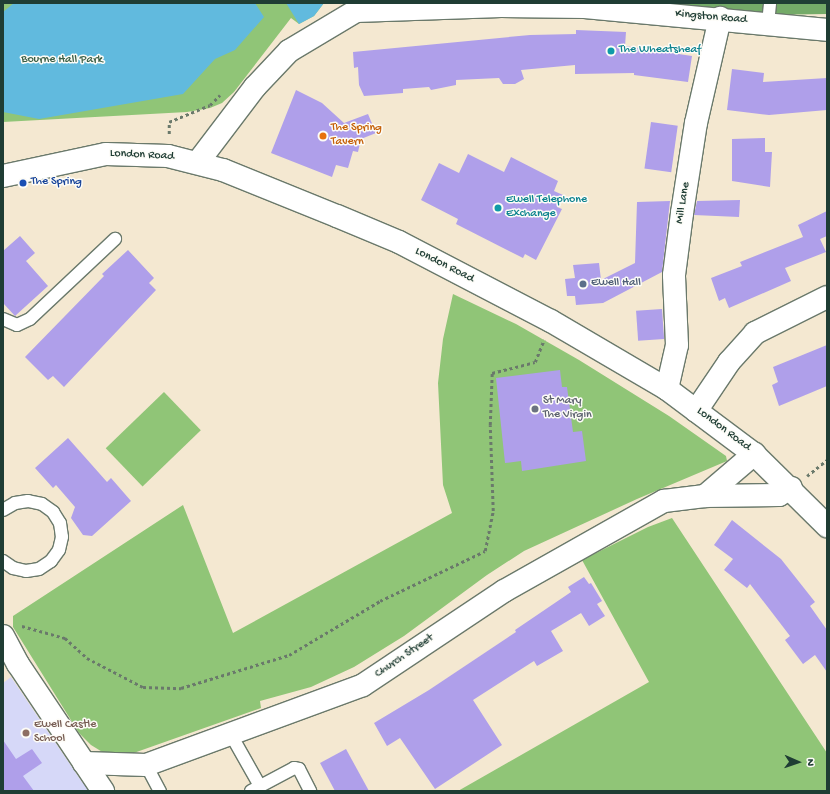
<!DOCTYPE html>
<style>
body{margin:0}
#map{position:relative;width:830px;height:794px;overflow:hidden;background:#f4e8d1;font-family:"Gochi Hand",sans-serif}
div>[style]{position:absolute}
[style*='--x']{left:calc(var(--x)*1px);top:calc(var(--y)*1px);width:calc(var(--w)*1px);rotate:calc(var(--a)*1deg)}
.built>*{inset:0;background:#d6d8f8}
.green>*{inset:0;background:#90c577;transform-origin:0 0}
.forest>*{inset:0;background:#74aa68}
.water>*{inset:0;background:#61bade}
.building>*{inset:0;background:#af9fea;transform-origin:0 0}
.path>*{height:2.5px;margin-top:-1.25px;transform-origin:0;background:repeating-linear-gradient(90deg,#6a796b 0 3px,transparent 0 6px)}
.roads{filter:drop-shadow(1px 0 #6a796b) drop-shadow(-1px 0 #6a796b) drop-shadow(0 1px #6a796b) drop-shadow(0 -1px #6a796b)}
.service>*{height:12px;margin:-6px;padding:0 6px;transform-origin:6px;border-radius:6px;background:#fff}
.minor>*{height:22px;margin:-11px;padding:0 11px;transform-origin:11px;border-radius:11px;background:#fff}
.tertiary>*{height:22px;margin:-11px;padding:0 11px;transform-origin:11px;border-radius:11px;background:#fff}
.secondary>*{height:22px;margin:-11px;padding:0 11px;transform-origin:11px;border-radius:11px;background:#fff}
.dots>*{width:11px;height:11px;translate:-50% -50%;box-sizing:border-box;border:2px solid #fdfcf7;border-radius:50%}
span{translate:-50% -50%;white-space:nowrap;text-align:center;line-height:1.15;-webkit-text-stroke:3px #fdfcf7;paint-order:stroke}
.street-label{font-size:12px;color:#1f3d34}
.culture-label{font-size:12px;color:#0d838f}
.left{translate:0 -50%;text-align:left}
.park-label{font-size:12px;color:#3b5f45}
.food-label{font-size:12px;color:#c56008}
.transit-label{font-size:12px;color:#164399}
.service-label{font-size:12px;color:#4e5e75}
.worship-label{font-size:12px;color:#5b616d}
.education-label{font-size:12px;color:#785e54}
.frame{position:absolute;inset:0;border:4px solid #1f3d34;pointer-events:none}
.north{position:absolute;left:778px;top:742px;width:40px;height:40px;-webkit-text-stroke:3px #fdfcf7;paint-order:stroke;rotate:92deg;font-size:11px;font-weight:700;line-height:16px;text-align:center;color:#1f3d34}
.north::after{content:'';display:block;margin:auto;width:14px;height:18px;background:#1f3d34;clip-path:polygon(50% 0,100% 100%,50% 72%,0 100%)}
</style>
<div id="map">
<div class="built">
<i style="clip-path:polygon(11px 677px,82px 782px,92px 791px,3px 791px,3px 683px)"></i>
</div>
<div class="green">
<i style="clip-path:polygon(3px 3px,324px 3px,314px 16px,299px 24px,291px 18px,234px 92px,222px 103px,210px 108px,187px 112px,3px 122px)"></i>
<i style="clip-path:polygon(453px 294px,516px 324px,579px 360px,669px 416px,726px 456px,727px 461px,637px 499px,524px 551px,487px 575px,404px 636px,354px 667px,311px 687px,260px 701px,261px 708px,128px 755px,104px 753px,91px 745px,79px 733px,13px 627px,13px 616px,183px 505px,233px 633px,452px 513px,443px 485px,438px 383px,443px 339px)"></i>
<i style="left:164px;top:392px;width:53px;height:81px;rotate:46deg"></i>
<i style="clip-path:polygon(672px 518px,827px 753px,827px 791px,458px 791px,649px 682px,582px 560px,648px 527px)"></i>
</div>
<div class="forest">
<i style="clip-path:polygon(654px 3px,827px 3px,827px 14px,756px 15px)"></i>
</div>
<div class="water">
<i style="clip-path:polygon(14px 3px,255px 3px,264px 17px,235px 50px,215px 59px,183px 94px,39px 119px,3px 112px,3px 12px)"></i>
<i style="clip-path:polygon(286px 3px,324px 3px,314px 16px,299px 24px)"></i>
</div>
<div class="building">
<i style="clip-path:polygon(576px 30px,626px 32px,625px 46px,692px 56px,688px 82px,634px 75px,634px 73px,575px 74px,575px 65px,521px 70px,524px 79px,515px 84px,503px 84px,499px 78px,456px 80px,456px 85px,431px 90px,429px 87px,403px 89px,403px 93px,364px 96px,359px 85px,358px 67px,354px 68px,353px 52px,530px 35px,576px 34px)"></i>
<i style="clip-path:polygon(732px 69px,764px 73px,763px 82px,827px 78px,827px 110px,769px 115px,727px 110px)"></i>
<i style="clip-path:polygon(296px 90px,322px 103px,344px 123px,368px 114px,376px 133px,361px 139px,358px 152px,353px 151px,348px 168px,336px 165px,332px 177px,271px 153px)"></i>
<i style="left:651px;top:122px;width:27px;height:47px;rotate:8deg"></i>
<i style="clip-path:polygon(765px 138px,765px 152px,772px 152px,770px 187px,732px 181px,732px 139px)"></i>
<i style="clip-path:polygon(468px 154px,504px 172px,511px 157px,558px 181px,554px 191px,563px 195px,557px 207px,562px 209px,536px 260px,525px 254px,523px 258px,456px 224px,458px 219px,421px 200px,439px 163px,459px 173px)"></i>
<i style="clip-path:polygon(740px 200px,739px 217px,694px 215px,697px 201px)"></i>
<i style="clip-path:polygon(670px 201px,662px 272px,603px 303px,576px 305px,575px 296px,567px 296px,565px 279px,575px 278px,573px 265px,599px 263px,601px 280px,635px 263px,637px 202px)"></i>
<i style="clip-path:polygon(827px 211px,827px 236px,820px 239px,826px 252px,785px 268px,791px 281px,729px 308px,725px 298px,719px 301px,711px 278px,742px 266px,740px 262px,803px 237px,798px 225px)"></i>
<i style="clip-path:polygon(20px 236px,35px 253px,26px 261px,48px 286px,15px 316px,3px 303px,3px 251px)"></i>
<i style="clip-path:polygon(128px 250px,154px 278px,149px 283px,156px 290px,64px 387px,53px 376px,48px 380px,25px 357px,104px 276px,102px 274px)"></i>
<i style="left:662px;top:309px;width:30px;height:26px;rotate:86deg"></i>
<i style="clip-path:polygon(827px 345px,827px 386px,779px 406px,772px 385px,778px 382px,773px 367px)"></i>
<i style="clip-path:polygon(560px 370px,562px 387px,567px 387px,573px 432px,582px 431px,586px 461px,522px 471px,521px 461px,505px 463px,496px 378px)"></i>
<i style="clip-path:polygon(68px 438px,107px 482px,111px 478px,131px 501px,92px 536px,83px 535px,71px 518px,75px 507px,56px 485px,53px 488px,35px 468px)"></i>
<i style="clip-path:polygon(732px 520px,781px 559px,815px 602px,810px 606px,827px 630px,827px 672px,815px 655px,803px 664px,785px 640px,790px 636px,750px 584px,747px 588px,724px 570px,733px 559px,714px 545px)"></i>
<i style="clip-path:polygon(584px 577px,589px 584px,591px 583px,602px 601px,597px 604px,605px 616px,589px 626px,581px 613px,551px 631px,563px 651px,537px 666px,534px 661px,473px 700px,502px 745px,435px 789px,400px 738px,387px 746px,374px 723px,429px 690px,516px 632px,515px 630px,571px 592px,568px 587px)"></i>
<i style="clip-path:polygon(3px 740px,16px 759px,32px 749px,42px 763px,23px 776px,34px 791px,3px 791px)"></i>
<i style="clip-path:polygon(346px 749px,369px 791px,335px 791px,320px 763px)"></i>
</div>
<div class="path">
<i style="--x:169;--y:134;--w:12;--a:-90"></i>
<i style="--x:169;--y:122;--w:44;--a:-22.5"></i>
<i style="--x:210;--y:105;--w:14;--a:-45"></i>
<i style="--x:807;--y:476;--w:26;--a:-39"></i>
<i style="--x:22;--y:626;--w:45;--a:15.6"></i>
<i style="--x:65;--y:638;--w:30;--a:42"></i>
<i style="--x:87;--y:658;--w:63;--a:27.4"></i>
<i style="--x:143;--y:687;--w:38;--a:2"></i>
<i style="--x:181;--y:688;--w:113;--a:-17"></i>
<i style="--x:289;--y:655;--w:106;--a:-30.7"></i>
<i style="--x:380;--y:601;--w:116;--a:-25.5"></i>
<i style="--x:485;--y:551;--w:41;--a:-78.7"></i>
<i style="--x:493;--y:511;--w:86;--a:-92"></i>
<i style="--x:490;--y:425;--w:52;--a:-87.8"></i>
<i style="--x:492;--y:373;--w:44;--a:-14.3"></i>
<i style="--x:535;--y:362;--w:24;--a:-68"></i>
</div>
<div class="roads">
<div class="service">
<i style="--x:768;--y:23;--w:20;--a:-84"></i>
<i style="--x:3;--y:319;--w:15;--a:23"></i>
<i style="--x:17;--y:325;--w:14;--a:-25"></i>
<i style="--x:30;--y:319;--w:117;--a:-43.3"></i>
<i style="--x:3;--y:510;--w:14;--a:-30"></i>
<i style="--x:15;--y:503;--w:13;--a:-9"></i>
<i style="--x:28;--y:501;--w:14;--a:12"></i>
<i style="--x:42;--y:504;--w:14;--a:36"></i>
<i style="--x:53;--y:512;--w:13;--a:58"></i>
<i style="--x:60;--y:523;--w:14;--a:82"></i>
<i style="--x:62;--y:537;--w:13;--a:103"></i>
<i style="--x:59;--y:550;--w:14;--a:126"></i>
<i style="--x:51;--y:561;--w:14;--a:146"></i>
<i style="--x:39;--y:569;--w:13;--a:171"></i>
<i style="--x:26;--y:571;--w:13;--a:-167"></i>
<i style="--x:13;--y:568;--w:12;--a:-145"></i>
<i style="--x:230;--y:733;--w:61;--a:60.5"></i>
<i style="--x:146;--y:765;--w:30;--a:62"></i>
<i style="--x:251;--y:791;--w:49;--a:-28.1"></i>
<i style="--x:294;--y:768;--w:5;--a:11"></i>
<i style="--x:299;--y:769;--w:25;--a:63"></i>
</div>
<div class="minor">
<i style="--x:667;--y:389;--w:45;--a:-77.2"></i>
<i style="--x:677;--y:345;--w:70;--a:-92.5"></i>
<i style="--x:674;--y:275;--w:63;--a:-82.6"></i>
<i style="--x:682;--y:213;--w:91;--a:-81.2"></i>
<i style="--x:696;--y:123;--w:108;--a:-77.1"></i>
<i style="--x:696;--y:411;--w:59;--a:-56"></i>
<i style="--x:729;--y:362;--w:39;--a:-48"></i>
<i style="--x:755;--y:333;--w:80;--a:-26.6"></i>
<i style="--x:705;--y:496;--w:74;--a:-0.8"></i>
<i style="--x:779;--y:495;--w:14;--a:-30"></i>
<i style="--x:3;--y:636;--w:32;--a:62"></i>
<i style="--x:18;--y:664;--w:153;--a:56.2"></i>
<i style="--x:84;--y:763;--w:62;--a:1.8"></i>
<i style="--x:146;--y:765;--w:231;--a:-20.2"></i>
<i style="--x:363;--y:685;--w:169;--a:-33.7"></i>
<i style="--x:504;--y:591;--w:184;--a:-29.4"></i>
<i style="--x:664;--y:501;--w:41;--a:-7"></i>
<i style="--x:705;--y:496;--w:65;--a:-40.6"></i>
</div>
<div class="tertiary">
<i style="--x:356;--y:11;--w:145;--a:-2"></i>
<i style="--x:501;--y:6;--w:84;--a:0.7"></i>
<i style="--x:585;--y:7;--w:243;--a:5.4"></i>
</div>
<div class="secondary">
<i style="--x:198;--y:162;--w:94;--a:-52.8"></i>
<i style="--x:255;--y:87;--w:50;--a:-46.6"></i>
<i style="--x:289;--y:51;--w:78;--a:-30.8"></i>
<i style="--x:356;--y:11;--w:9;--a:-69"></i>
<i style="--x:3;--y:176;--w:105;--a:-12.1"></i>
<i style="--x:106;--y:154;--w:62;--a:1.8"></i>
<i style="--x:168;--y:156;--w:57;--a:14.3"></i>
<i style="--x:223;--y:170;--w:123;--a:22"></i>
<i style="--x:337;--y:216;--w:67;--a:22.8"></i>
<i style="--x:399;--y:242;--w:171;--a:27.5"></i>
<i style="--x:551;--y:321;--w:134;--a:30.4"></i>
<i style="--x:667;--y:389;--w:109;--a:36.8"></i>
<i style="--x:754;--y:454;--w:103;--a:44.6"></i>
</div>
</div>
<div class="dots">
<i style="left:611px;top:51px;background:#0f9aa8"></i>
<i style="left:323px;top:136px;background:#e8710a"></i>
<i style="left:23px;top:183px;background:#1a4fb4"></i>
<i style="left:498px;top:208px;background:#0f9aa8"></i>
<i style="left:583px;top:284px;background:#5c6f8a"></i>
<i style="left:535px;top:409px;background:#6b7280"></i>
<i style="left:26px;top:733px;background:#8d6e63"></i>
</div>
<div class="street-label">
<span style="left:711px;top:18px;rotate:5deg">Kingston Road</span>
<span style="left:142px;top:156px;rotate:3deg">London Road</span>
<span style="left:684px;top:203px;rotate:-81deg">Mill Lane</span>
<span style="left:444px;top:266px;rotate:27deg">London Road</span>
<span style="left:723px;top:430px;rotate:37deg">London Road</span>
<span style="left:405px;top:657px;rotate:-34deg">Church Street</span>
</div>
<div class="culture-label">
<span class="left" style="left:619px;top:51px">The Wheatsheaf</span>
<span class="left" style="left:506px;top:208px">Ewell Telephone<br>Exchange</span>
</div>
<div class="park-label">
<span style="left:62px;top:61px">Bourne Hall Park</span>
</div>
<div class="food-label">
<span class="left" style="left:331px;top:136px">The Spring<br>Tavern</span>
</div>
<div class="transit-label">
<span class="left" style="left:31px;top:183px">The Spring</span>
</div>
<div class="service-label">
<span class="left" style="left:591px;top:284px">Ewell Hall</span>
</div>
<div class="worship-label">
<span class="left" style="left:543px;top:409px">St Mary<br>The Virgin</span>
</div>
<div class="education-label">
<span class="left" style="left:34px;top:733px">Ewell Castle<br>School</span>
</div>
<div class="frame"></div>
<div class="north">N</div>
</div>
